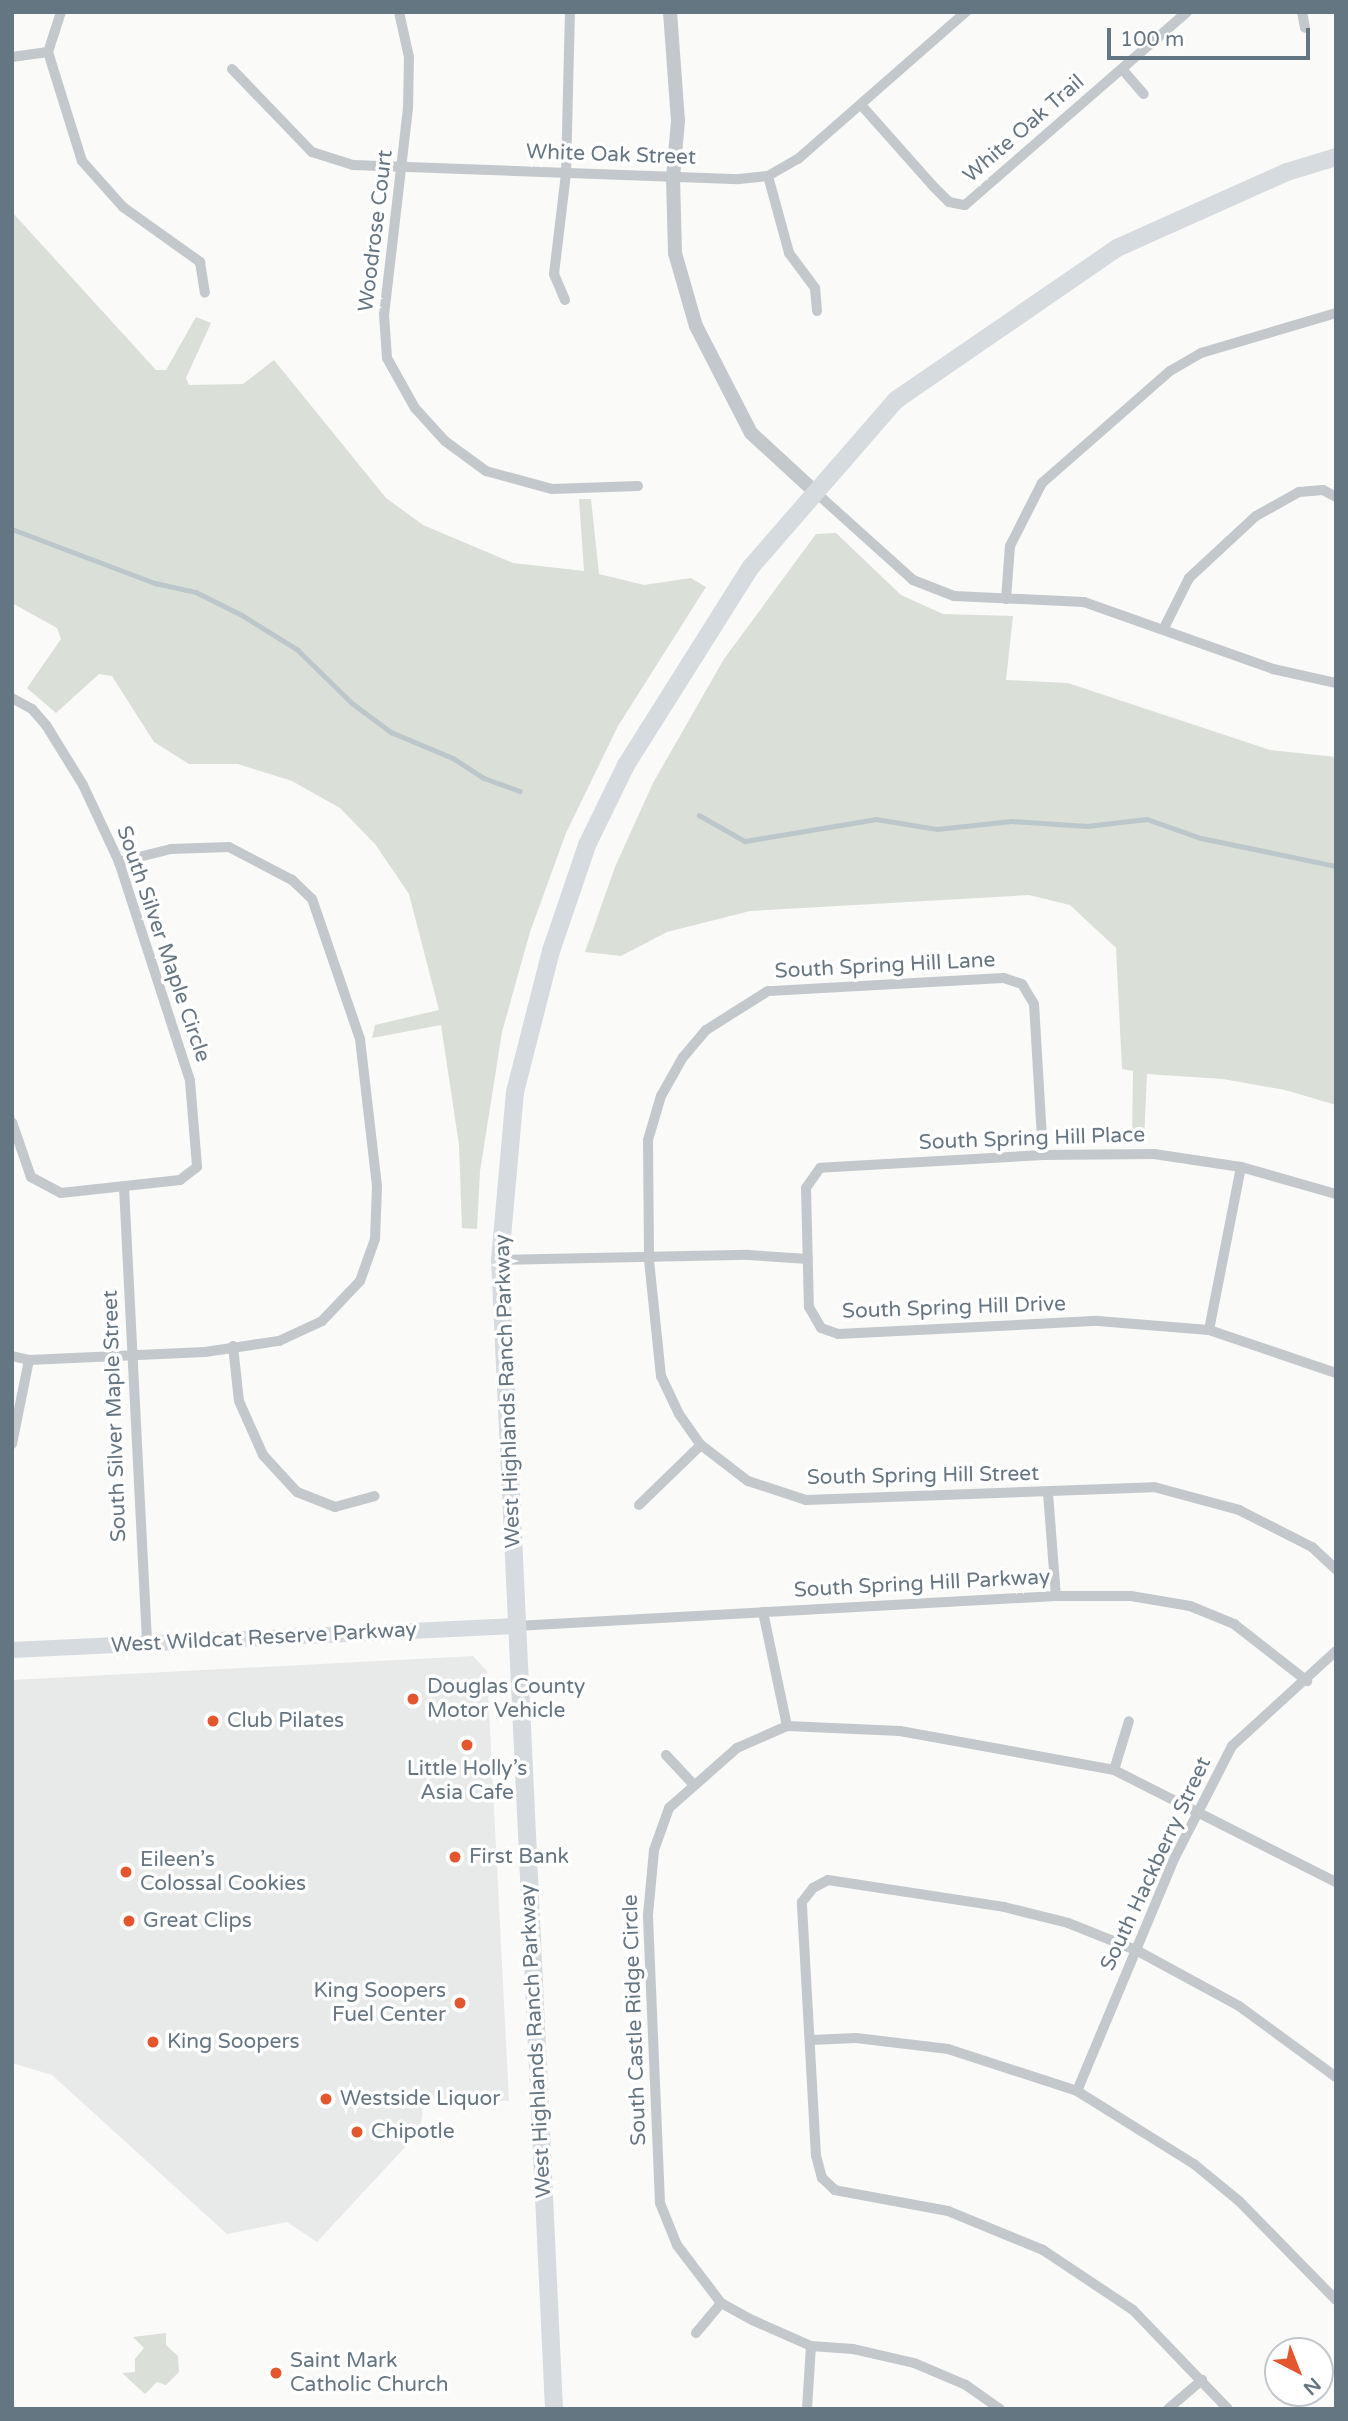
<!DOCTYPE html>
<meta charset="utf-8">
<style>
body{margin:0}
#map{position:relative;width:1348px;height:2421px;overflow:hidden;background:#fafaf8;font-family:"Varela Round",sans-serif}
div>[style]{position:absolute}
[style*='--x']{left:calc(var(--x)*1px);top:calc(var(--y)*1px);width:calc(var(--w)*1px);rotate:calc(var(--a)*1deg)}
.built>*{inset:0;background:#e8e9e9}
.green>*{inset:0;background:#dadfd7}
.stream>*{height:4.5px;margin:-2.25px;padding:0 2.25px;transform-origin:2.25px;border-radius:2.25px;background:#bbc7cb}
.minor>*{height:10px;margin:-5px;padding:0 5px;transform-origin:5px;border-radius:5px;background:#c3c8cc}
.tertiary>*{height:14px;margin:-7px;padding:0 7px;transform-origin:7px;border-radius:7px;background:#c3c8cc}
.secondary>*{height:16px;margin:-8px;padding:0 8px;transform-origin:8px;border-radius:8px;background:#d6dbdf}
.primary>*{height:18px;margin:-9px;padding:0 9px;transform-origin:9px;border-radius:9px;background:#d6dbdf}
.dots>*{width:19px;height:19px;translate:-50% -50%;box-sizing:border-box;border:4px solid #fff;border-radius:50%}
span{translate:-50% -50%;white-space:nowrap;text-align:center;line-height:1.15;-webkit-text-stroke:7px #fff;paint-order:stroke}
.street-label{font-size:21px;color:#657683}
.poi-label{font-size:21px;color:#657683}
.left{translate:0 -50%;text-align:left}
.right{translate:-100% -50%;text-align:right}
.frame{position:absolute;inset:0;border:14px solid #657683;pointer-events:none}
.north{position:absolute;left:1264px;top:2337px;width:70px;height:70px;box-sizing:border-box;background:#fff;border:2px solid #c1c8cd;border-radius:50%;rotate:138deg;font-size:19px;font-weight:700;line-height:28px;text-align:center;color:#657683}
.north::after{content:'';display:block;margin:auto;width:24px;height:32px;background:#e4572e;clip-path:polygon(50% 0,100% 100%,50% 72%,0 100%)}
.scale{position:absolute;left:1107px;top:28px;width:203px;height:32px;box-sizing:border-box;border:4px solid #657683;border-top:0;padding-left:9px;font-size:21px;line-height:24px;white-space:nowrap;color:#657683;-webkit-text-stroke:5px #fff;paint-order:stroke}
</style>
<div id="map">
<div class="built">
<i style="clip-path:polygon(473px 1656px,487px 1671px,509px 2101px,424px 2099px,420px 2131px,317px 2242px,287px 2222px,227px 2234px,52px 2075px,12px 2063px,12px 1680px)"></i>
</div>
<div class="green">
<i style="clip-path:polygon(12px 212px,156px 370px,166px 370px,196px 317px,211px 323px,186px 378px,189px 385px,243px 384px,274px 360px,386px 498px,423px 525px,513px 563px,584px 571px,579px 499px,591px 499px,599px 574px,644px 585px,691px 578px,706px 587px,618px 726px,566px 833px,530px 932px,502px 1032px,480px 1171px,477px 1229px,462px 1228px,459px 1145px,441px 1025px,372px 1038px,375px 1025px,439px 1010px,409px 894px,375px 844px,340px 808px,292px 781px,238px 764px,189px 764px,154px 742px,112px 676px,99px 674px,56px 713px,27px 688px,61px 639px,57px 628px,12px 603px)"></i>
<i style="clip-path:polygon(836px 533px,901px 595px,943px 614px,1013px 616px,1006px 680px,1068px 683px,1270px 750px,1336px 757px,1336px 1105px,1285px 1090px,1223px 1079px,1147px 1074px,1144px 1140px,1132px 1141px,1133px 1071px,1122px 1069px,1116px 948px,1070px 905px,1029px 895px,750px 911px,667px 932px,621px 956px,585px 952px,615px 867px,653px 783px,724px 659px,816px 534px)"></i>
<i style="clip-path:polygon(166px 2333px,166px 2345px,178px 2356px,179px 2372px,166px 2385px,157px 2382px,145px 2394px,122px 2373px,135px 2372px,135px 2359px,144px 2348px,133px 2337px)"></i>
</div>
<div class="stream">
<i style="--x:12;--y:529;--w:153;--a:20.7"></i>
<i style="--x:155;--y:583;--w:42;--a:12.4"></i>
<i style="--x:196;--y:592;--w:51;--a:26.6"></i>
<i style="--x:242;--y:615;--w:66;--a:32"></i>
<i style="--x:298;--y:650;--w:76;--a:44.5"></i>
<i style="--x:352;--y:703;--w:49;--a:36.6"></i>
<i style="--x:391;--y:732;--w:67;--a:22.8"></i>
<i style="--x:453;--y:758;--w:37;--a:33"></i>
<i style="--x:484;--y:778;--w:38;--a:20"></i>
<i style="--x:699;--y:815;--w:53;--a:29.5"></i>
<i style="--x:745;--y:841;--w:133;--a:-9.5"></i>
<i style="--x:876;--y:819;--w:62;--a:9.3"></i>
<i style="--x:937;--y:829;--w:75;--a:-6.1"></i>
<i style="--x:1012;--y:821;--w:75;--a:3.8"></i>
<i style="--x:1087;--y:826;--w:60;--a:-6.7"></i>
<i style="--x:1147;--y:819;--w:57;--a:19.4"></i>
<i style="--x:1201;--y:838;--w:138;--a:11.7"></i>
</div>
<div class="minor">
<i style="--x:61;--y:12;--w:42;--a:108"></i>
<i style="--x:48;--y:52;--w:114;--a:72.7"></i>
<i style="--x:82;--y:161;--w:62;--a:48.3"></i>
<i style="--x:123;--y:207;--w:95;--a:35.5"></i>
<i style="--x:200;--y:262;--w:31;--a:81"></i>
<i style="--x:399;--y:12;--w:46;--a:77.5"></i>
<i style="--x:409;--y:57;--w:51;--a:91.1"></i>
<i style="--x:408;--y:108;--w:207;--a:96.6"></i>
<i style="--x:384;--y:314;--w:44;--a:86.1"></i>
<i style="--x:387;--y:358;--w:57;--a:60.8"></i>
<i style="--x:415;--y:408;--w:45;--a:47.7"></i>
<i style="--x:445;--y:441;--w:51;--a:36.2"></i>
<i style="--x:486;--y:471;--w:68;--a:15.3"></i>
<i style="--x:552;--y:489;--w:86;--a:-2"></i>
<i style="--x:1302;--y:12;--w:16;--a:79"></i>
<i style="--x:12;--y:57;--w:36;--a:-8"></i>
<i style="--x:232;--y:69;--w:115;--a:46.1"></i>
<i style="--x:312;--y:152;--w:43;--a:17.6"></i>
<i style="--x:353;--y:165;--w:386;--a:2.1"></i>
<i style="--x:739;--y:179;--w:29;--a:-6"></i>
<i style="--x:768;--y:176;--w:34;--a:-30"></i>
<i style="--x:798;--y:159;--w:223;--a:-41.2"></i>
<i style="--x:1122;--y:69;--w:33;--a:49"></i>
<i style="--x:862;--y:106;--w:108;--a:48.4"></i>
<i style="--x:934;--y:187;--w:21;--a:45"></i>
<i style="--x:949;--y:202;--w:16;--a:11"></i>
<i style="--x:965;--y:205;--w:294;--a:-41"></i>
<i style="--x:768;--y:176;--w:80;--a:74.7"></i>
<i style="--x:789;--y:253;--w:44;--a:53.4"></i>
<i style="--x:815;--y:288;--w:23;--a:85"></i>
<i style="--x:565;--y:300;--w:28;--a:-113"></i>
<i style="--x:554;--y:274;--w:102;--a:-83.2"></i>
<i style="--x:566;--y:173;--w:161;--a:-88.6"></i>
<i style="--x:813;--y:490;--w:135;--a:42"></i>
<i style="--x:913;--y:580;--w:44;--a:21.3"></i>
<i style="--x:954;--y:596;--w:130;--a:2.6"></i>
<i style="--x:1084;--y:602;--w:201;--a:19.5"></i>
<i style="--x:1273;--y:669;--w:65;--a:12.5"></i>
<i style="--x:1006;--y:599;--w:53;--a:-85.7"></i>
<i style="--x:1010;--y:546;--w:71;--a:-63.1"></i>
<i style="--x:1042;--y:483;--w:170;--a:-41.2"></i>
<i style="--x:1170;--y:371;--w:36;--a:-30"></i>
<i style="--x:1201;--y:353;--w:141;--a:-16.5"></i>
<i style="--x:1164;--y:628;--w:56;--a:-63.4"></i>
<i style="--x:1189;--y:578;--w:91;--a:-42.8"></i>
<i style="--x:1256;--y:516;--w:49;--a:-29.2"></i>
<i style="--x:1299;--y:492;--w:24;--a:-5"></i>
<i style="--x:1323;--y:490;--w:15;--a:28"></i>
<i style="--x:12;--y:698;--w:23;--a:29"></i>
<i style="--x:32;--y:709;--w:21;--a:49"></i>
<i style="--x:46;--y:725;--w:70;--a:58.3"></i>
<i style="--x:83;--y:785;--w:85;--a:64.9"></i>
<i style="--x:119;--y:862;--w:230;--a:72"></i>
<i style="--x:190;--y:1081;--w:86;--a:85.3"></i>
<i style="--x:197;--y:1167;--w:21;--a:143"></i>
<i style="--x:180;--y:1180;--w:120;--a:173.8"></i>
<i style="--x:61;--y:1193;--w:34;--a:-152"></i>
<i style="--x:31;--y:1177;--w:58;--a:-109.1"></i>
<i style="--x:1043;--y:1155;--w:151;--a:-93.4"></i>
<i style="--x:1034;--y:1004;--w:23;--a:-121"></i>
<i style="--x:1022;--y:984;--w:20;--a:-162"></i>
<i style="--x:1003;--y:978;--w:235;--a:176.8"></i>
<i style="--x:768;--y:991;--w:73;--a:147.8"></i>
<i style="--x:706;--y:1030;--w:35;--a:130"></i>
<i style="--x:683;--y:1057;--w:45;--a:119.4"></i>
<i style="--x:661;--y:1096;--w:46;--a:106.5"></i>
<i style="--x:648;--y:1140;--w:120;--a:89.5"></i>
<i style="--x:649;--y:1260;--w:117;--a:84.1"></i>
<i style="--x:661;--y:1376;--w:42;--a:64.7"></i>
<i style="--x:679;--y:1414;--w:38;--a:55"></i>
<i style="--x:701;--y:1445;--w:59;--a:37.5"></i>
<i style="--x:748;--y:1481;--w:61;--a:18.1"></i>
<i style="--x:806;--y:1500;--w:348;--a:-2.1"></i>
<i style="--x:1154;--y:1487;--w:88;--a:15.1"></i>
<i style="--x:1239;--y:1510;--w:82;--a:26.9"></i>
<i style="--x:1312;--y:1547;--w:33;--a:43"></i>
<i style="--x:124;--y:1187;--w:456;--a:87.1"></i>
<i style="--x:1336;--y:1194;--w:99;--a:-164.1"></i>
<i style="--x:1241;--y:1167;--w:88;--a:-171.5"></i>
<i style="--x:1154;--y:1154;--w:111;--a:179.5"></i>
<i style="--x:1043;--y:1155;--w:223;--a:176.7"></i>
<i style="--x:820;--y:1168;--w:24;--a:125"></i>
<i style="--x:806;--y:1188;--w:119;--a:88.6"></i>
<i style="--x:809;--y:1307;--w:24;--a:60"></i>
<i style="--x:821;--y:1328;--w:18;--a:19"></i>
<i style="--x:838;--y:1334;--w:260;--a:-2.9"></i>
<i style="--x:1098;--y:1321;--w:111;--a:4.6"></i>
<i style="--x:1209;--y:1330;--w:134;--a:18.7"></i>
<i style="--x:500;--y:1260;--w:248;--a:-1.2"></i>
<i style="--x:748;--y:1255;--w:60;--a:3.8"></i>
<i style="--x:1209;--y:1330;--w:166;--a:-78.9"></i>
<i style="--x:233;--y:1346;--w:55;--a:83.8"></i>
<i style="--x:239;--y:1401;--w:59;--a:66"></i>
<i style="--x:263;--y:1455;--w:50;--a:47.4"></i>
<i style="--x:297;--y:1492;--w:41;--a:21.5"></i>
<i style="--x:335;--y:1507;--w:41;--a:-15.4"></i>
<i style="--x:12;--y:1356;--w:17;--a:13"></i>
<i style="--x:29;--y:1360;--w:176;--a:-2.6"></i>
<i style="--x:205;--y:1352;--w:75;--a:-8.5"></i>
<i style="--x:279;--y:1341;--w:47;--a:-24.9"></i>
<i style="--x:322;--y:1321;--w:55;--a:-46.5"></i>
<i style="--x:360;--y:1281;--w:45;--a:-70.3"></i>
<i style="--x:375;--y:1239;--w:53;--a:-87.8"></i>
<i style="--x:377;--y:1186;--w:148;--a:-96.6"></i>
<i style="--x:360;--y:1039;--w:148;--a:-108.9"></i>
<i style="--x:312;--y:899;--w:28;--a:-136"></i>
<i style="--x:292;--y:880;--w:71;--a:-152.4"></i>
<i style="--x:229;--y:847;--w:58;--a:178"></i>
<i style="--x:171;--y:849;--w:54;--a:166"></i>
<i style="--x:12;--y:1444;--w:86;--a:-78.6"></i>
<i style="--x:1048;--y:1493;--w:103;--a:85.6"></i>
<i style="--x:639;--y:1505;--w:86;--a:-44.1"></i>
<i style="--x:763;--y:1612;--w:116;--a:78.1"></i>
<i style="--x:516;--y:1626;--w:541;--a:-3.18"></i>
<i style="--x:1056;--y:1596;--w:75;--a:0"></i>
<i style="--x:1131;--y:1596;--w:60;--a:9.6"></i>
<i style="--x:1190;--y:1606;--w:48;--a:22.2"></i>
<i style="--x:1234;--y:1624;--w:93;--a:38"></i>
<i style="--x:666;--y:1755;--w:40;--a:47"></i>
<i style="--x:1114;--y:1770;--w:51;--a:-73"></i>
<i style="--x:811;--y:2040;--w:45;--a:-2.5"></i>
<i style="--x:856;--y:2038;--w:93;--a:6.8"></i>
<i style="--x:948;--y:2049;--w:136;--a:18"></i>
<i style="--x:1077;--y:2091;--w:138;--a:32"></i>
<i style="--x:1194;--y:2164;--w:58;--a:39.4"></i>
<i style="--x:1239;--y:2201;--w:139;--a:45.6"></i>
<i style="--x:1077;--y:2091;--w:254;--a:-67.3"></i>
<i style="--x:1175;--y:1857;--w:125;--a:-62.8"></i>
<i style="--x:1232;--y:1746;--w:141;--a:-42.4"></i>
<i style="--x:696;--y:2333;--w:39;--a:-50"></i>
<i style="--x:807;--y:2409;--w:63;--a:-86.4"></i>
<i style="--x:1000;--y:2409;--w:42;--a:-144.8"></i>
<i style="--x:966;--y:2385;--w:56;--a:-157.1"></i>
<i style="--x:914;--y:2363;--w:63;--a:-167.1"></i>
<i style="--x:853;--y:2349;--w:42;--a:-175.9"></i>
<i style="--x:811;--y:2346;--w:64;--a:-156.2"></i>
<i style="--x:752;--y:2320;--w:35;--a:-151"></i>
<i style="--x:721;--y:2303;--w:73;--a:-127.2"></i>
<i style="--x:677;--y:2245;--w:45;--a:-112"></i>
<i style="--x:660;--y:2203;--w:288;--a:-92.4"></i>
<i style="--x:648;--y:1915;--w:65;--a:-84.7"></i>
<i style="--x:654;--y:1850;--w:45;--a:-70.3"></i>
<i style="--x:669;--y:1808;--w:91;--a:-41.4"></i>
<i style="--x:737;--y:1748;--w:55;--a:-23.7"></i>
<i style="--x:787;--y:1726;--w:113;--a:2.5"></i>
<i style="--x:900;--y:1731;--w:218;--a:10.3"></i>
<i style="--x:1114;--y:1770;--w:249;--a:26.8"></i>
<i style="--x:1168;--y:2409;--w:45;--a:-40.5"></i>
<i style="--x:1228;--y:2409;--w:137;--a:-133.8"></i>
<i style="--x:1133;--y:2310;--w:108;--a:-146.3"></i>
<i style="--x:1043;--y:2250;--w:103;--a:-157.7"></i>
<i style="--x:948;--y:2211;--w:115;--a:-169.5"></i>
<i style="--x:835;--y:2190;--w:18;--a:-137"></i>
<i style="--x:822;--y:2178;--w:23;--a:-105"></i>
<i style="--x:816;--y:2156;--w:254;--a:-93.2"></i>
<i style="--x:802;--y:1902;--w:18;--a:-52"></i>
<i style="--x:813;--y:1888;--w:17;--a:-28"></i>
<i style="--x:828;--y:1880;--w:178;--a:8.7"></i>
<i style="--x:1004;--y:1907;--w:66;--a:14"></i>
<i style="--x:1068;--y:1923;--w:73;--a:21.7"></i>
<i style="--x:1136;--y:1950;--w:117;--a:28.5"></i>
<i style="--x:1239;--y:2006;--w:120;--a:36.2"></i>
</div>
<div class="tertiary">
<i style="--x:670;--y:12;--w:109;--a:85.8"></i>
<i style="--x:678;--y:121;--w:56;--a:95.1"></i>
<i style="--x:673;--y:177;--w:76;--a:88.5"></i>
<i style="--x:675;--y:253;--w:76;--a:74"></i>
<i style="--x:696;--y:326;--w:120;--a:62.8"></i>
<i style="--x:751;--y:433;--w:84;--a:42.6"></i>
</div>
<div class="secondary">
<i style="--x:12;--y:1650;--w:505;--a:-2.73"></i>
</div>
<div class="primary">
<i style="--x:554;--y:2409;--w:1150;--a:-92.69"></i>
<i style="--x:500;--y:1260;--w:169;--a:-84.9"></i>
<i style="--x:515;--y:1092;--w:146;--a:-75.7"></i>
<i style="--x:551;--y:951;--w:112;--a:-71.2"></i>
<i style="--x:587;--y:845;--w:89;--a:-64"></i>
<i style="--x:626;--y:765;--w:233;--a:-57.8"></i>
<i style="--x:750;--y:568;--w:223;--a:-49"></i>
<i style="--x:896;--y:400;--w:268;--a:-34.5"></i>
<i style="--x:1117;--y:248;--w:186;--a:-24.1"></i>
<i style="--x:1287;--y:172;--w:51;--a:-17"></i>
</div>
<div class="dots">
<i style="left:413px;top:1699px;background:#e4572e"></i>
<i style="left:213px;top:1721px;background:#e4572e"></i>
<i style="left:467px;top:1745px;background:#e4572e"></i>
<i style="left:455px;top:1857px;background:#e4572e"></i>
<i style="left:126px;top:1872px;background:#e4572e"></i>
<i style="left:129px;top:1921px;background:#e4572e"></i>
<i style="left:460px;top:2003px;background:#e4572e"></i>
<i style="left:153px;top:2042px;background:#e4572e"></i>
<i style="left:326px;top:2099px;background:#e4572e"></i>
<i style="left:357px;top:2132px;background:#e4572e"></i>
<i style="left:276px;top:2373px;background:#e4572e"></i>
</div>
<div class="street-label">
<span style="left:1024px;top:129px;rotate:-41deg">White Oak Trail</span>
<span style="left:611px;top:155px;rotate:2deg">White Oak Street</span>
<span style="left:376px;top:231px;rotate:-83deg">Woodrose Court</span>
<span style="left:163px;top:944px;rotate:71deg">South Silver Maple Circle</span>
<span style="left:885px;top:966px;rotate:-3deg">South Spring Hill Lane</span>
<span style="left:1032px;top:1139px;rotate:-2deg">South Spring Hill Place</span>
<span style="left:954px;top:1308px;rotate:-2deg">South Spring Hill Drive</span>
<span style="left:508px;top:1391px;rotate:-92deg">West Highlands Ranch Parkway</span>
<span style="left:115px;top:1416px;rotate:-92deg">South Silver Maple Street</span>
<span style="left:923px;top:1476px;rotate:-1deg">South Spring Hill Street</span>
<span style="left:922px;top:1584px;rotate:-3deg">South Spring Hill Parkway</span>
<span style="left:264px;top:1638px;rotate:-3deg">West Wildcat Reserve Parkway</span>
<span style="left:1156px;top:1864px;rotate:-65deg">South Hackberry Street</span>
<span style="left:635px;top:2020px;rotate:-92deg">South Castle Ridge Circle</span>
<span style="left:536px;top:2041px;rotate:-93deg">West Highlands Ranch Parkway</span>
</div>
<div class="poi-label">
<span class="left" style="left:427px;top:1699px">Douglas County<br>Motor Vehicle</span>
<span class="left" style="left:227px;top:1721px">Club Pilates</span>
<span style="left:467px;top:1781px">Little Holly’s<br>Asia Cafe</span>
<span class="left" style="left:469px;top:1857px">First Bank</span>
<span class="left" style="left:140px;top:1872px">Eileen’s<br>Colossal Cookies</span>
<span class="left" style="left:143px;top:1921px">Great Clips</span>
<span class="right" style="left:446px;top:2003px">King Soopers<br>Fuel Center</span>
<span class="left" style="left:167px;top:2042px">King Soopers</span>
<span class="left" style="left:340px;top:2099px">Westside Liquor</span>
<span class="left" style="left:371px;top:2132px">Chipotle</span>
<span class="left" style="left:290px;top:2373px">Saint Mark<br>Catholic Church</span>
</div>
<div class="frame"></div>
<div class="north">N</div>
<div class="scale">100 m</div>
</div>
